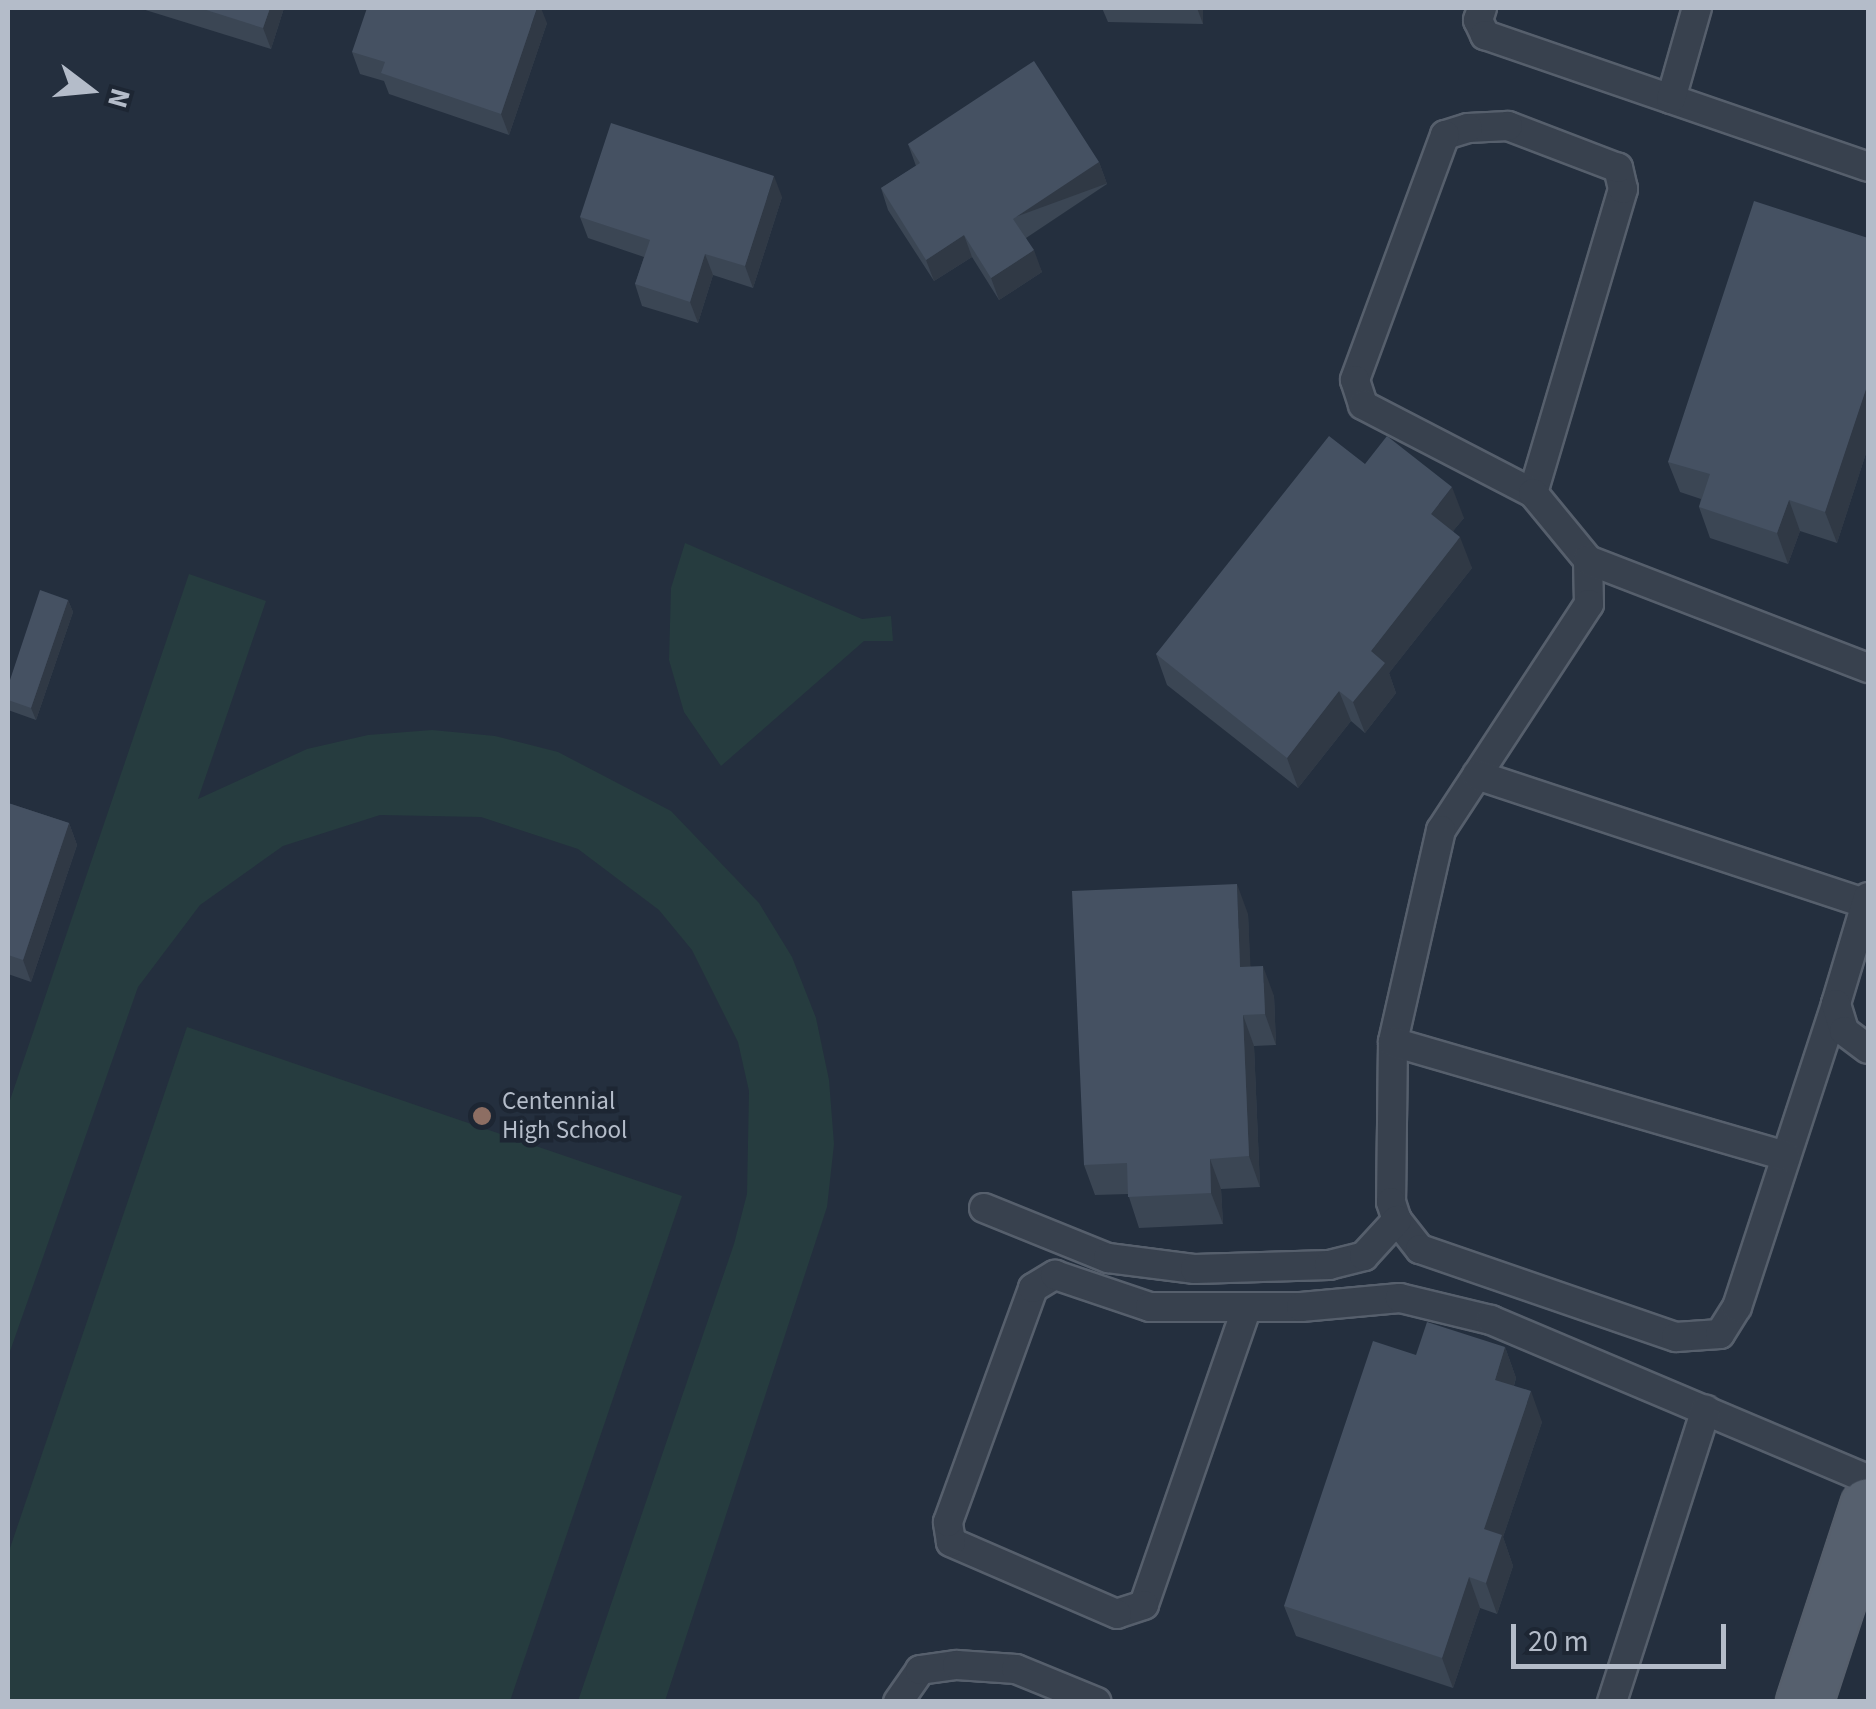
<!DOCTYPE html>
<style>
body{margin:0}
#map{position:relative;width:1876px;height:1709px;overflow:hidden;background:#242f3e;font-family:"Source Sans 3",sans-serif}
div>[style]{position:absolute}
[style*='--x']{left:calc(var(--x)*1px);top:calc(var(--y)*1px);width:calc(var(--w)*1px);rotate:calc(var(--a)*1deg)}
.green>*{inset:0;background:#263c3f}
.roads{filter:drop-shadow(2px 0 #565f6c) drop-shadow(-2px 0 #565f6c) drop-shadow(0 2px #565f6c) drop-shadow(0 -2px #565f6c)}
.lane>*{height:28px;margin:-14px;padding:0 14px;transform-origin:14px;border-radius:14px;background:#38414e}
.primary>*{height:55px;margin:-27.5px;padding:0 27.5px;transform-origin:27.5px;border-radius:27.5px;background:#56606e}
.wall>*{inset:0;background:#3b4654}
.shaded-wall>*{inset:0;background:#303945;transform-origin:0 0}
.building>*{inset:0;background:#455162}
.dots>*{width:28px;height:28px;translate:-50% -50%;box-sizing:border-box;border:5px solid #1d2633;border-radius:50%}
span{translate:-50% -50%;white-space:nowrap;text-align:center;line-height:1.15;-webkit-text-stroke:9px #1d2633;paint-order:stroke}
.poi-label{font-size:25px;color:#b4bcc9}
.left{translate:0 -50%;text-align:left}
.frame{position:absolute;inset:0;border:10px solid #b4bcc9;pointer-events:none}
.north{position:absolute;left:40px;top:40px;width:100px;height:100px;-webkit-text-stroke:8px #1d2633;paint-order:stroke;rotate:106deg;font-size:28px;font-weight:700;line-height:40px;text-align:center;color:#b4bcc9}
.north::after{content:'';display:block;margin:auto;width:35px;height:45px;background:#b4bcc9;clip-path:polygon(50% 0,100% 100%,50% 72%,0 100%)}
.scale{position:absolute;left:1511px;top:1624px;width:215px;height:45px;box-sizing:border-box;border:5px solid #b4bcc9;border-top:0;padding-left:12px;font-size:30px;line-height:35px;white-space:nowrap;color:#b4bcc9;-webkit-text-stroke:8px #1d2633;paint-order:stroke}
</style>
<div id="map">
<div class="green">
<i style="clip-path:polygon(685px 543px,862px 619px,891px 616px,893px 641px,864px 641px,721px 766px,684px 712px,669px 660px,671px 588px)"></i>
<i style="clip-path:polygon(189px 574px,266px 601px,198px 799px,307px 749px,368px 735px,432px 730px,495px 736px,558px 752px,671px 811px,759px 903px,792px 957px,816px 1018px,829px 1080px,834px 1144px,827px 1207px,665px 1701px,578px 1701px,734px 1244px,747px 1194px,749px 1091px,738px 1042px,692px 950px,659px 910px,578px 849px,481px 817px,380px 815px,283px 846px,200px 905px,138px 987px,8px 1357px,8px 1106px)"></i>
<i style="clip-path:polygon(187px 1027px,682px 1196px,510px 1701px,8px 1701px,8px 1554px)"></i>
</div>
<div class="roads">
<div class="lane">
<i style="--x:1482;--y:8;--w:13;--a:108"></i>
<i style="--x:1478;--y:20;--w:17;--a:65"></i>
<i style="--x:1485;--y:35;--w:405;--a:19"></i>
<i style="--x:1671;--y:99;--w:95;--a:-74.1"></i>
<i style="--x:1533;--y:493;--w:317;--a:-73.5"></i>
<i style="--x:1623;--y:189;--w:22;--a:-103"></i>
<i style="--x:1618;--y:168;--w:118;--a:-159.1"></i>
<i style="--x:1508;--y:126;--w:40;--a:177.1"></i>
<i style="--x:1468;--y:128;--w:24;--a:163"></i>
<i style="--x:1445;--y:135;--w:261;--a:110.2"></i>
<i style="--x:1355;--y:380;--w:26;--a:72"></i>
<i style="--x:1363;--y:405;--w:191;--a:27.4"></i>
<i style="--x:1533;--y:493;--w:87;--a:50.6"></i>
<i style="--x:1588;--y:560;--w:44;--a:88.7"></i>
<i style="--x:1589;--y:604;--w:270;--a:123.2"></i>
<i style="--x:1441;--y:830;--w:217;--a:102.8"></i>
<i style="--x:1393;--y:1042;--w:160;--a:90.7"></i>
<i style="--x:1391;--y:1202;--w:19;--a:72"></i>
<i style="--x:1397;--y:1220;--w:37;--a:52"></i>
<i style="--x:1420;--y:1249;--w:271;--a:19"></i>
<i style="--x:1676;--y:1337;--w:44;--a:-3.9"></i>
<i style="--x:1720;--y:1334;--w:32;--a:-58"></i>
<i style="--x:1737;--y:1307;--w:319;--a:-71.9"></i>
<i style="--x:1588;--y:560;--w:300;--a:21.1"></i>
<i style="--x:1477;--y:775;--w:410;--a:18.3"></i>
<i style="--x:1868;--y:897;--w:112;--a:106.7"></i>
<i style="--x:1836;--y:1004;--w:28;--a:73"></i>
<i style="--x:1844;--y:1031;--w:30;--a:37"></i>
<i style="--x:1393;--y:1042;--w:409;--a:16.2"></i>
<i style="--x:984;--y:1208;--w:134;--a:22"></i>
<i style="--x:1108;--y:1258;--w:88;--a:7.2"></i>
<i style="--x:1195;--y:1269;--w:134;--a:-1.7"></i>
<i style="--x:1329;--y:1265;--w:36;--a:-14"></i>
<i style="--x:1364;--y:1256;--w:49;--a:-47.5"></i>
<i style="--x:1247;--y:1307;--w:315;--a:109.1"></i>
<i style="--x:1144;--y:1605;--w:28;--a:162"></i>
<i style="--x:1117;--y:1614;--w:181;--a:-156.6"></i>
<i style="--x:951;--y:1542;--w:20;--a:-99"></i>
<i style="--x:948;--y:1522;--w:249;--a:-70"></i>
<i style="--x:1033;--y:1288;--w:26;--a:-31"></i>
<i style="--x:1055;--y:1275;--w:100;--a:18.6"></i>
<i style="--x:1150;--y:1307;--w:151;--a:0"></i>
<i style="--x:1301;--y:1307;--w:99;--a:-5.2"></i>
<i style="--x:1400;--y:1298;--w:94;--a:13.6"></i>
<i style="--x:1491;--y:1320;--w:409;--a:22.9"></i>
<i style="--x:898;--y:1702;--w:39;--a:-55"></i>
<i style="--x:920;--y:1670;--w:37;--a:-8"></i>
<i style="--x:957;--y:1665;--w:59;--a:3.9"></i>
<i style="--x:1016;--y:1669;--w:87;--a:22.2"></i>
<i style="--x:1612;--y:1702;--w:307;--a:-72.2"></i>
</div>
<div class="primary">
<i style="--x:1804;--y:1702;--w:206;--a:-71.9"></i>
</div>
</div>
<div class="wall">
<i style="clip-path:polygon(139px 8px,284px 8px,271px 49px)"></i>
<i style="clip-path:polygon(1102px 8px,1203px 8px,1203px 24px,1108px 22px)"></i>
<i style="clip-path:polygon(547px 23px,509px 135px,389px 94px,384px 81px,360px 74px,352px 52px)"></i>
<i style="clip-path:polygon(908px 144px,1099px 162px,1107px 184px,1026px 238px,1042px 272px,999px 300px,972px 257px,934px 281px,888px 210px,881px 188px,916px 166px)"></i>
<i style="clip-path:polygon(782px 197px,753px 288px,713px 275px,698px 323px,642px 306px,635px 284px,644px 257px,588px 238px,580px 217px)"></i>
<i style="clip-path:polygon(1868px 238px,1868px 447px,1837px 543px,1800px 531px,1788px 564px,1710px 538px,1699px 507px,1701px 499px,1680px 492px,1668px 462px)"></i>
<i style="clip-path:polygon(1365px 464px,1464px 518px,1453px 531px,1472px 568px,1389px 673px,1396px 693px,1365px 733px,1351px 721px,1298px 788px,1167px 685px,1156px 654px)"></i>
<i style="clip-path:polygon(68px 600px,73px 612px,36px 720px,8px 710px,8px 686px)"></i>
<i style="clip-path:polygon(8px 803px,69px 823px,77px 845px,31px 982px,8px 974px)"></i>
<i style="clip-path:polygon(1248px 914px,1250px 966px,1274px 996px,1276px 1045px,1254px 1046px,1260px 1187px,1221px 1189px,1223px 1224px,1139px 1228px,1128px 1194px,1095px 1195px,1084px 1165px)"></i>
<i style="clip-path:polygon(1505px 1347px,1516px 1378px,1514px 1386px,1542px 1422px,1503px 1537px,1513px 1566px,1497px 1614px,1480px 1608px,1453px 1688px,1296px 1636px,1284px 1606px)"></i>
</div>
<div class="shaded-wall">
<i style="clip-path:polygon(270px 8px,284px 8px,271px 49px,263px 28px)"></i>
<i style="clip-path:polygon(537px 8px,541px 8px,547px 23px,509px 135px,501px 114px)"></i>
<i style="clip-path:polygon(1197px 8px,1203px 8px,1203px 24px)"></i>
<i style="left:1099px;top:162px;width:23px;height:103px;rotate:70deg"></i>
<i style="clip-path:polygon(774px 176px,782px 197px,753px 288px,745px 266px)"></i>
<i style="clip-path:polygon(964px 235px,972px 257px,934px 281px,926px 260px)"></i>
<i style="clip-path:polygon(1034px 250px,1042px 272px,999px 300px,991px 278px)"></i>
<i style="clip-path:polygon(705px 254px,713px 275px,698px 323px,690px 302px)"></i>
<i style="clip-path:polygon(1868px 383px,1868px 447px,1837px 543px,1825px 512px)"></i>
<i style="clip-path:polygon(1452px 487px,1464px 518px,1442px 544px,1431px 514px)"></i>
<i style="clip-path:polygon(1789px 500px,1800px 531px,1788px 564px,1777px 533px)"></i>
<i style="clip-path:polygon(1460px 537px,1472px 568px,1389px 673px,1396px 693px,1365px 733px,1353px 702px,1371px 651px)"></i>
<i style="clip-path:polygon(68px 600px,73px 612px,36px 720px,31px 708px)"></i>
<i style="clip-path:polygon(1339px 691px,1351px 721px,1298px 788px,1287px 758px)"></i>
<i style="clip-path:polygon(69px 823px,77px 845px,31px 982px,23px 960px)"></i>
<i style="clip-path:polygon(1237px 884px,1248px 914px,1252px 998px,1240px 967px)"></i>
<i style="clip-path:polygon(1263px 966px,1274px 996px,1276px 1045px,1265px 1014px)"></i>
<i style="clip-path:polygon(1243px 1015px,1254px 1046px,1260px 1187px,1249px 1156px)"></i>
<i style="clip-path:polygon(1210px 1159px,1221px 1189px,1223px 1224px,1211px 1193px)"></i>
<i style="clip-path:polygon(1505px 1347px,1516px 1378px,1506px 1410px,1495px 1380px)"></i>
<i style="clip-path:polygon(1531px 1391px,1542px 1422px,1503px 1537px,1513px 1566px,1497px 1614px,1486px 1583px,1484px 1529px)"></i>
<i style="clip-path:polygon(1469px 1577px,1480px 1608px,1453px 1688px,1442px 1658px)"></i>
</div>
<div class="building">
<i style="clip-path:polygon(200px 8px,270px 8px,263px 28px)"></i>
<i style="clip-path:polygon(367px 8px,537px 8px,501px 114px,381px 73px,385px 62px,352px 52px)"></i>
<i style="clip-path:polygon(1034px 61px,1099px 162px,1013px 219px,1034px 250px,991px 278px,964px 235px,926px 260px,881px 188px,920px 163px,908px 144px)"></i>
<i style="clip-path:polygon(611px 123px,774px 176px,745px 266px,705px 254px,690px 302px,635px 284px,650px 240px,580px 217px)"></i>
<i style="clip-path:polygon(1754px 201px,1868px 238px,1868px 383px,1825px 512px,1789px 500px,1777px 533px,1699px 507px,1710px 474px,1668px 462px)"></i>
<i style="clip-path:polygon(1329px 436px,1365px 464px,1387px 436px,1452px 487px,1431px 514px,1460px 537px,1371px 651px,1385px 663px,1353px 702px,1339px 691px,1287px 758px,1156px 654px)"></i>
<i style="clip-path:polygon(40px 590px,68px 600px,31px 708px,8px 700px,8px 686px)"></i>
<i style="clip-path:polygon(8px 803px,69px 823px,23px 960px,8px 955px)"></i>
<i style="clip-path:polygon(1237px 884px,1240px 967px,1263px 966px,1265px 1014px,1243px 1015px,1249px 1156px,1210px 1159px,1211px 1193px,1128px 1197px,1127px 1163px,1084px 1165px,1072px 891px)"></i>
<i style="clip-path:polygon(1427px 1322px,1505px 1347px,1495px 1380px,1531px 1391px,1484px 1529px,1502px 1535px,1486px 1583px,1469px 1577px,1442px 1658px,1284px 1606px,1373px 1341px,1416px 1355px)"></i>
</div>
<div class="dots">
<i style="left:482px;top:1116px;background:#8d6e63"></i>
</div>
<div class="poi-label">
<span class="left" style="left:502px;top:1116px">Centennial<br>High School</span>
</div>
<div class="frame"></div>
<div class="north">N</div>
<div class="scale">20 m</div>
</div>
